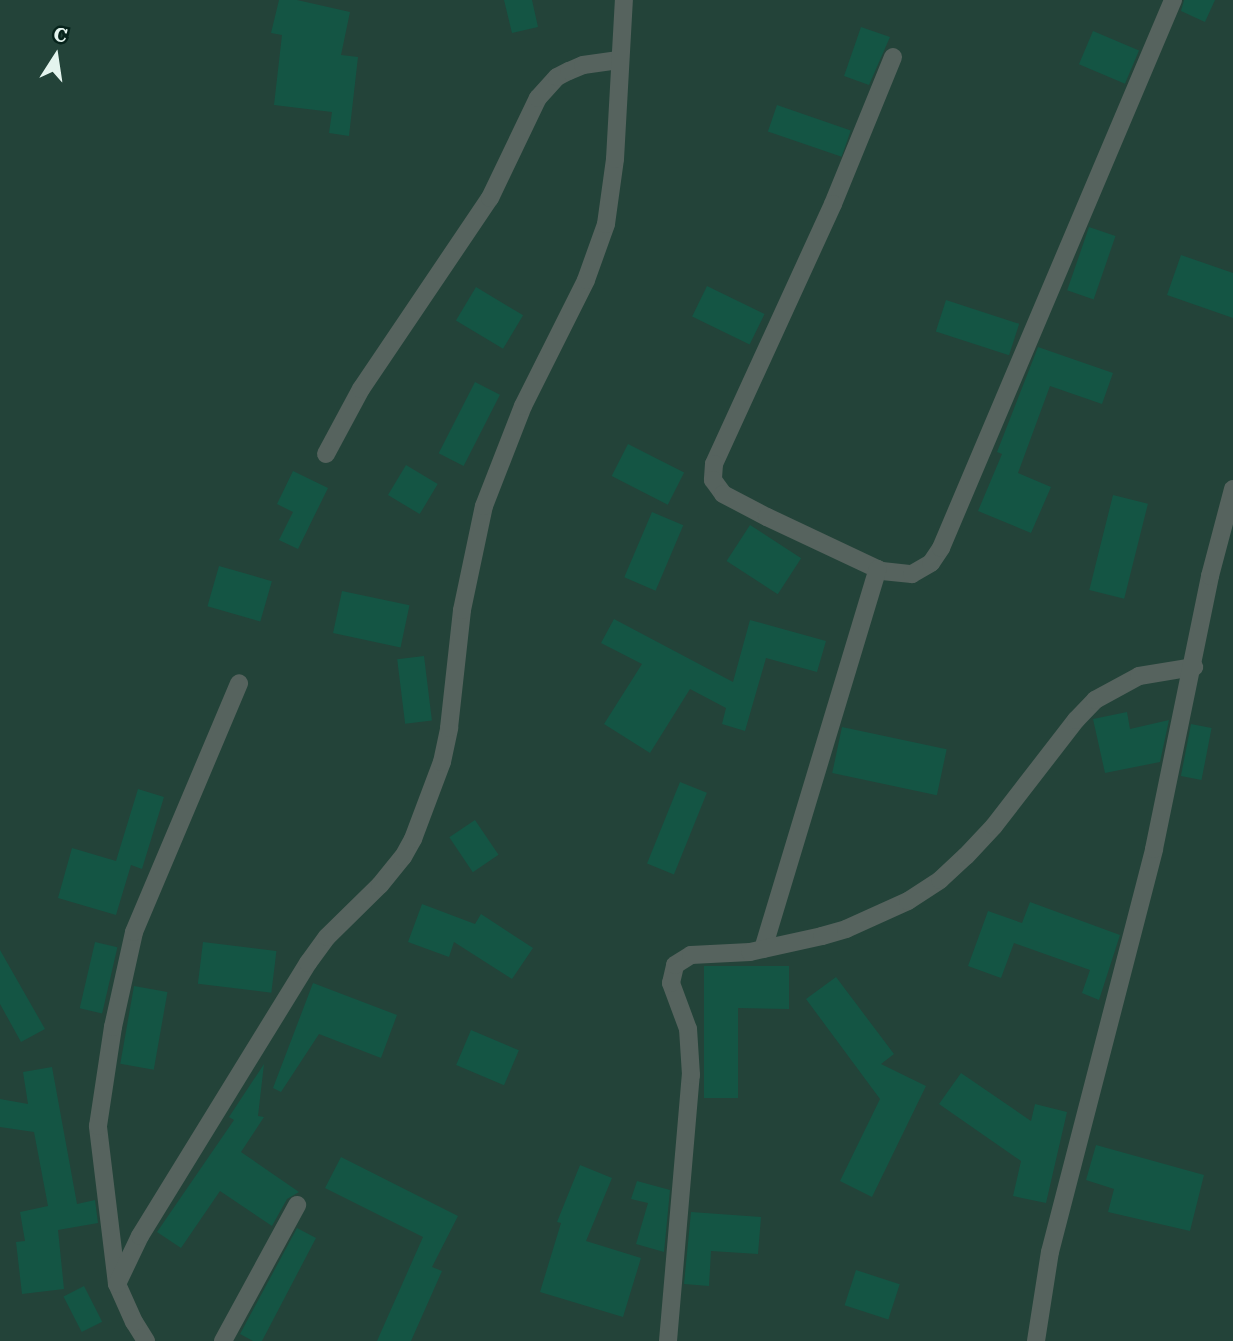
<!DOCTYPE html>
<meta charset="utf-8">
<style>
body{margin:0}
#map{position:relative;width:1233px;height:1341px;overflow:hidden;background:#06231b;font-family:"Roboto Serif",serif}
div>[style]{position:absolute}
[style*='--x']{left:calc(var(--x)*1px);top:calc(var(--y)*1px);width:calc(var(--w)*1px);rotate:calc(var(--a)*1deg)}
.green>*{inset:0;background:#234339;transform-origin:0 0}
.building>*{inset:0;background:#145544;transform-origin:0 0}
.minor>*{height:18px;margin:-9px;padding:0 9px;transform-origin:9px;border-radius:9px;background:#56635e}
span{translate:-50% -50%;white-space:nowrap;text-align:center;line-height:1.15;-webkit-text-stroke:7px #06231b;paint-order:stroke}
.north{position:absolute;left:21px;top:21px;width:70px;height:70px;-webkit-text-stroke:5px #06231b;paint-order:stroke;rotate:12deg;font-size:19px;font-weight:700;line-height:28px;text-align:center;color:#e4f4ee}
.north::after{content:'';display:block;margin:auto;width:24px;height:32px;background:#e4f4ee;clip-path:polygon(50% 0,100% 100%,50% 72%,0 100%)}
</style>
<div id="map">
<div class="green">
<i style="left:0;top:0;width:1233px;height:1341px"></i>
</div>
<div class="building">
<i style="clip-path:polygon(279px 0,297px 0,350px 12px,341px 55px,358px 57px,349px 136px,329px 133px,332px 112px,274px 105px,282px 35px,271px 33px)"></i>
<i style="clip-path:polygon(504px 0,532px 0,538px 27px,512px 33px)"></i>
<i style="clip-path:polygon(1184px 0,1215px 0,1205px 22px,1181px 11px)"></i>
<i style="clip-path:polygon(861px 27px,890px 37px,869px 85px,844px 76px)"></i>
<i style="left:1093px;top:31px;width:50px;height:36px;rotate:23deg"></i>
<i style="left:777px;top:105px;width:78px;height:28px;rotate:19deg"></i>
<i style="left:1089px;top:227px;width:28px;height:67px;rotate:19deg"></i>
<i style="clip-path:polygon(1181px 255px,1233px 273px,1233px 318px,1167px 295px)"></i>
<i style="left:707px;top:286px;width:64px;height:34px;rotate:26deg"></i>
<i style="left:476px;top:287px;width:55px;height:39px;rotate:31deg"></i>
<i style="left:946px;top:300px;width:77px;height:33px;rotate:18deg"></i>
<i style="clip-path:polygon(1038px 347px,1113px 373px,1102px 404px,1050px 386px,1018px 473px,1051px 487px,1031px 533px,978px 511px,1002px 454px,997px 452px)"></i>
<i style="left:475px;top:382px;width:28px;height:80px;rotate:27deg"></i>
<i style="left:628px;top:444px;width:63px;height:36px;rotate:27deg"></i>
<i style="left:406px;top:465px;width:37px;height:35px;rotate:31deg"></i>
<i style="clip-path:polygon(293px 471px,328px 488px,298px 549px,279px 540px,293px 512px,277px 504px)"></i>
<i style="left:1113px;top:495px;width:36px;height:98px;rotate:14deg"></i>
<i style="left:652px;top:512px;width:34px;height:71px;rotate:23deg"></i>
<i style="left:750px;top:525px;width:61px;height:43px;rotate:33deg"></i>
<i style="left:219px;top:566px;width:55px;height:42px;rotate:16deg"></i>
<i style="left:342px;top:591px;width:69px;height:43px;rotate:12deg"></i>
<i style="clip-path:polygon(614px 619px,733px 682px,750px 620px,826px 641px,817px 672px,766px 658px,745px 731px,722px 724px,726px 708px,690px 689px,650px 753px,604px 724px,642px 664px,601px 643px)"></i>
<i style="left:424px;top:656px;width:65px;height:27px;rotate:83deg"></i>
<i style="clip-path:polygon(1127px 712px,1130px 729px,1169px 720px,1160px 762px,1105px 773px,1093px 719px)"></i>
<i style="left:1191px;top:724px;width:21px;height:53px;rotate:11deg"></i>
<i style="left:842px;top:727px;width:107px;height:47px;rotate:12deg"></i>
<i style="left:680px;top:782px;width:29px;height:88px;rotate:22deg"></i>
<i style="clip-path:polygon(138px 789px,164px 797px,142px 869px,131px 865px,116px 915px,58px 898px,72px 848px,116px 861px)"></i>
<i style="left:475px;top:820px;width:42px;height:31px;rotate:56deg"></i>
<i style="clip-path:polygon(1030px 902px,1120px 935px,1099px 1000px,1082px 993px,1090px 970px,1014px 943px,1001px 978px,968px 966px,988px 911px,1022px 923px)"></i>
<i style="clip-path:polygon(422px 904px,475px 924px,481px 914px,533px 948px,512px 979px,454px 942px,449px 957px,408px 942px)"></i>
<i style="left:95px;top:942px;width:23px;height:68px;rotate:13deg"></i>
<i style="left:203px;top:942px;width:74px;height:42px;rotate:7deg"></i>
<i style="clip-path:polygon(0 950px,45px 1029px,21px 1042px,0 1004px)"></i>
<i style="clip-path:polygon(704px 966px,789px 966px,789px 1009px,738px 1008px,738px 1098px,704px 1098px)"></i>
<i style="clip-path:polygon(836px 977px,894px 1054px,881px 1064px,926px 1086px,872px 1197px,840px 1181px,880px 1099px,806px 999px)"></i>
<i style="clip-path:polygon(313px 983px,397px 1015px,381px 1058px,319px 1034px,281px 1092px,273px 1088px)"></i>
<i style="left:134px;top:986px;width:34px;height:79px;rotate:10deg"></i>
<i style="left:471px;top:1030px;width:52px;height:38px;rotate:23deg"></i>
<i style="clip-path:polygon(264px 1064px,258px 1116px,264px 1117px,241px 1152px,299px 1192px,287px 1199px,272px 1226px,220px 1191px,181px 1248px,157px 1232px,234px 1120px,229px 1117px)"></i>
<i style="clip-path:polygon(52px 1067px,77px 1204px,95px 1200px,98px 1223px,58px 1230px,64px 1289px,22px 1294px,16px 1242px,25px 1241px,20px 1212px,48px 1206px,34px 1132px,0 1127px,0 1099px,28px 1104px,23px 1072px)"></i>
<i style="clip-path:polygon(961px 1073px,1031px 1121px,1035px 1104px,1067px 1112px,1046px 1203px,1013px 1196px,1021px 1161px,939px 1104px)"></i>
<i style="clip-path:polygon(1096px 1145px,1204px 1175px,1190px 1231px,1108px 1212px,1114px 1189px,1086px 1180px)"></i>
<i style="clip-path:polygon(341px 1157px,458px 1216px,432px 1267px,442px 1271px,411px 1341px,377px 1341px,423px 1237px,325px 1188px)"></i>
<i style="clip-path:polygon(580px 1165px,612px 1178px,586px 1241px,641px 1258px,623px 1317px,540px 1292px,561px 1223px,557px 1222px)"></i>
<i style="clip-path:polygon(637px 1181px,670px 1190px,664px 1252px,636px 1244px,648px 1203px,631px 1199px)"></i>
<i style="clip-path:polygon(691px 1212px,761px 1217px,758px 1254px,711px 1251px,709px 1286px,684px 1284px)"></i>
<i style="clip-path:polygon(297px 1228px,316px 1238px,262px 1341px,253px 1341px,240px 1334px)"></i>
<i style="left:856px;top:1270px;width:46px;height:37px;rotate:18deg"></i>
<i style="left:84px;top:1286px;width:40px;height:23px;rotate:63deg"></i>
</div>
<div class="minor">
<i style="--x:893;--y:57;--w:159;--a:112.2"></i>
<i style="--x:833;--y:204;--w:286;--a:114.6"></i>
<i style="--x:714;--y:464;--w:16;--a:94"></i>
<i style="--x:713;--y:480;--w:17;--a:54"></i>
<i style="--x:723;--y:494;--w:50;--a:27.6"></i>
<i style="--x:767;--y:517;--w:127;--a:25.2"></i>
<i style="--x:882;--y:571;--w:30;--a:6"></i>
<i style="--x:912;--y:574;--w:22;--a:-30"></i>
<i style="--x:931;--y:563;--w:18;--a:-56"></i>
<i style="--x:941;--y:548;--w:595;--a:-67.05"></i>
<i style="--x:326;--y:454;--w:74;--a:-61.7"></i>
<i style="--x:361;--y:389;--w:230;--a:-56"></i>
<i style="--x:490;--y:198;--w:111;--a:-64.4"></i>
<i style="--x:538;--y:98;--w:28;--a:-48"></i>
<i style="--x:557;--y:77;--w:13;--a:-27"></i>
<i style="--x:569;--y:71;--w:15;--a:-23"></i>
<i style="--x:583;--y:65;--w:36;--a:-8"></i>
<i style="--x:763;--y:949;--w:397;--a:-73.2"></i>
<i style="--x:117;--y:1284;--w:159;--a:-96.9"></i>
<i style="--x:98;--y:1126;--w:100;--a:-81.4"></i>
<i style="--x:113;--y:1027;--w:97;--a:-77.5"></i>
<i style="--x:134;--y:932;--w:270;--a:-67.1"></i>
<i style="--x:146;--y:1341;--w:22;--a:-122"></i>
<i style="--x:134;--y:1322;--w:42;--a:-114.1"></i>
<i style="--x:117;--y:1284;--w:53;--a:-64.4"></i>
<i style="--x:140;--y:1236;--w:321;--a:-58.4"></i>
<i style="--x:308;--y:963;--w:32;--a:-54"></i>
<i style="--x:327;--y:937;--w:74;--a:-44.5"></i>
<i style="--x:380;--y:885;--w:36;--a:-51"></i>
<i style="--x:403;--y:857;--w:21;--a:-61"></i>
<i style="--x:413;--y:839;--w:82;--a:-69.4"></i>
<i style="--x:442;--y:762;--w:35;--a:-78"></i>
<i style="--x:449;--y:728;--w:119;--a:-83.7"></i>
<i style="--x:462;--y:610;--w:106;--a:-78.1"></i>
<i style="--x:484;--y:506;--w:107;--a:-68.7"></i>
<i style="--x:523;--y:406;--w:141;--a:-63.4"></i>
<i style="--x:586;--y:280;--w:59;--a:-70.3"></i>
<i style="--x:606;--y:224;--w:66;--a:-82.1"></i>
<i style="--x:615;--y:159;--w:159;--a:-86.8"></i>
<i style="--x:223;--y:1341;--w:155;--a:-61.4"></i>
<i style="--x:668;--y:1341;--w:267;--a:-85.1"></i>
<i style="--x:691;--y:1075;--w:46;--a:-93.7"></i>
<i style="--x:688;--y:1029;--w:49;--a:-110.3"></i>
<i style="--x:671;--y:983;--w:18;--a:-77"></i>
<i style="--x:675;--y:965;--w:19;--a:-32"></i>
<i style="--x:691;--y:955;--w:59;--a:-2.9"></i>
<i style="--x:750;--y:952;--w:74;--a:-12.5"></i>
<i style="--x:822;--y:936;--w:25;--a:-16"></i>
<i style="--x:846;--y:929;--w:68;--a:-24.3"></i>
<i style="--x:908;--y:901;--w:38;--a:-33"></i>
<i style="--x:940;--y:880;--w:35;--a:-43"></i>
<i style="--x:966;--y:856;--w:41;--a:-47"></i>
<i style="--x:994;--y:826;--w:134;--a:-52.3"></i>
<i style="--x:1076;--y:720;--w:28;--a:-46"></i>
<i style="--x:1095;--y:700;--w:50;--a:-28.6"></i>
<i style="--x:1139;--y:676;--w:56;--a:-9.3"></i>
<i style="--x:1036;--y:1341;--w:90;--a:-81.1"></i>
<i style="--x:1050;--y:1252;--w:416;--a:-75.5"></i>
<i style="--x:1154;--y:849;--w:279;--a:-78.4"></i>
<i style="--x:1210;--y:576;--w:90;--a:-75.2"></i>
</div>
<div class="north">С</div>
</div>
